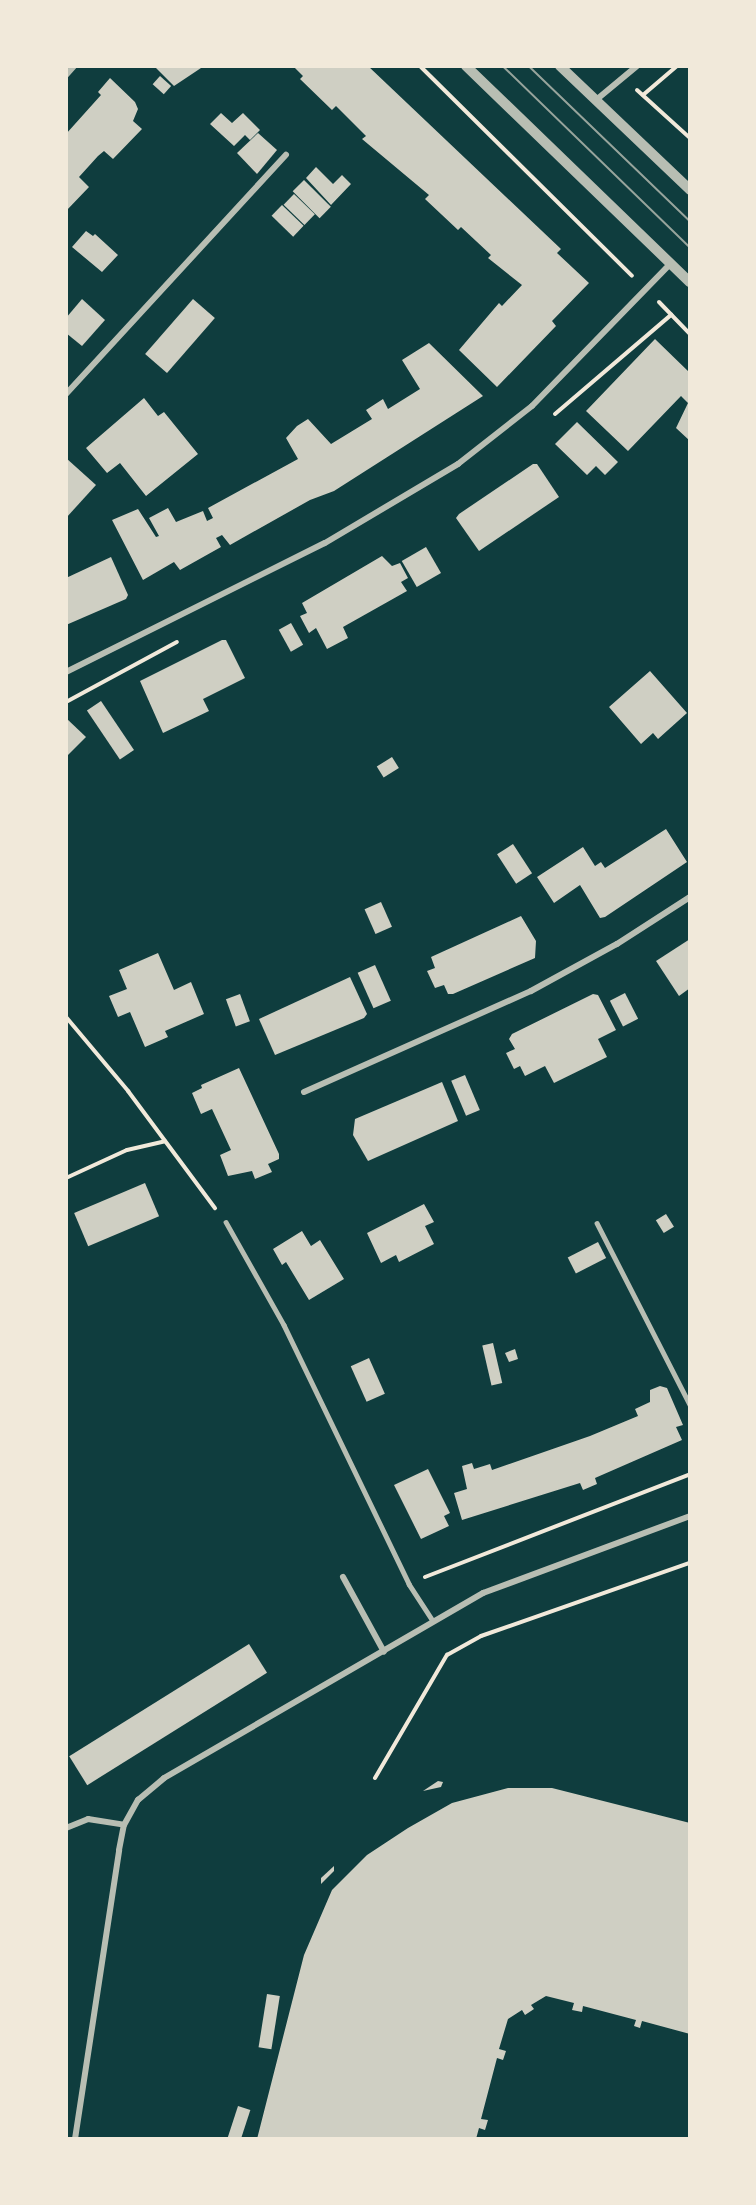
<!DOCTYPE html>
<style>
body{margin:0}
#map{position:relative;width:756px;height:2205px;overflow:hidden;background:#0f3d3e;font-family:"PT Sans",sans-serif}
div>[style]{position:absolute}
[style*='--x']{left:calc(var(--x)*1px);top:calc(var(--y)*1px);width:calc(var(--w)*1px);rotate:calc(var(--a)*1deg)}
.building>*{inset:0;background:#cfcfc3;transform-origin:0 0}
.path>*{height:4px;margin:-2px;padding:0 2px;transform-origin:2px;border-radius:2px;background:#f1e9da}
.service>*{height:4.5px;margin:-2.25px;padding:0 2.25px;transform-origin:2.25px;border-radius:2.25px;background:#b8beb3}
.minor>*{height:6px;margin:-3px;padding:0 3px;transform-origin:3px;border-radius:3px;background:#b8beb3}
.tertiary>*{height:10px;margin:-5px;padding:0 5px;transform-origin:5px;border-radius:5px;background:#b8beb3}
.tram>*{height:1.5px;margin:-0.75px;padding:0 0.75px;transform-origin:0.75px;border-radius:0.75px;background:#97a49c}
span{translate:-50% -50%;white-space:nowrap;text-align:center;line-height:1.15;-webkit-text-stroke:4.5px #f1e9da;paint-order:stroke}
.frame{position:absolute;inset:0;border:68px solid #f1e9da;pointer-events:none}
</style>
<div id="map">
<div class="building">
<i style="clip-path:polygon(154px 66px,204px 66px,174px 86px)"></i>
<i style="clip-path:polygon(293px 66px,368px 66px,561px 249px,557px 253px,589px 283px,552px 321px,556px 326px,497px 387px,459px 350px,499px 303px,502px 306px,522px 285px,488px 258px,491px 255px,461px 227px,458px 230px,425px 199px,429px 195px,362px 139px,366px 136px,336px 106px,332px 110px,300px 79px,303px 76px)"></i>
<i style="left:160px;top:76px;width:15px;height:11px;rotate:42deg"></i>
<i style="clip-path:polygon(110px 78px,135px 102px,138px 109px,133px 121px,142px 129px,113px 159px,104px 151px,98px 156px,79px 177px,89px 187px,66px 211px,66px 134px,101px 95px,98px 92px)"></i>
<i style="clip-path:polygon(221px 113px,232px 123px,243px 113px,260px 130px,250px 140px,245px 135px,234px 146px,210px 124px)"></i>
<i style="clip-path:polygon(258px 133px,277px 150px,257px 174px,237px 153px)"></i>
<i style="clip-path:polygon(316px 167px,333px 184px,342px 175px,351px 184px,331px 205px,306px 178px)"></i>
<i style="left:304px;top:180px;width:38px;height:16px;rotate:45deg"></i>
<i style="left:294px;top:194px;width:29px;height:15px;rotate:44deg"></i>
<i style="left:282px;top:205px;width:30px;height:15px;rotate:44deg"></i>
<i style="clip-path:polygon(86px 231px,93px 236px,95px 234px,118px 255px,102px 272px,72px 247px)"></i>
<i style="clip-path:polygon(82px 299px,105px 320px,82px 346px,66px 333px,66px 318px)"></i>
<i style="left:193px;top:299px;width:29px;height:73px;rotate:41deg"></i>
<i style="clip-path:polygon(655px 339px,690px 373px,690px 441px,676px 428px,688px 403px,681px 396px,628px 451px,586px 411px)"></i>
<i style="clip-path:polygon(429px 343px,483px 396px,334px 491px,310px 500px,230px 545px,222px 535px,216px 538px,221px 547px,180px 570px,174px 562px,143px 580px,112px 520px,138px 509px,156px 537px,159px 536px,149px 518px,168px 508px,176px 522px,203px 511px,207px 521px,213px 518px,208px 508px,298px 459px,286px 438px,297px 426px,308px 419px,331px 444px,372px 419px,366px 410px,383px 399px,388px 409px,420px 389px,402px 360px)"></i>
<i style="clip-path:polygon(144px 398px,158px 416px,164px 412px,198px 454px,146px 496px,120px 463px,107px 473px,86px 448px)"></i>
<i style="clip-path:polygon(577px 422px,618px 462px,605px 475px,596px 466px,587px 475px,555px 444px)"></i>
<i style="clip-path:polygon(66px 458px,96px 485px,66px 518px)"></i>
<i style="clip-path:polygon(533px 464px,537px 464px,559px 497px,479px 551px,456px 518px,459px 514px)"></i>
<i style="left:426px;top:547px;width:30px;height:28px;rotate:60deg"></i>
<i style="clip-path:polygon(382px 556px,392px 566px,400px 563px,408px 578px,401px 582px,407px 591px,343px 627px,348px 638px,327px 649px,316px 628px,309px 633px,300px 616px,307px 613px,302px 603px)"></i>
<i style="clip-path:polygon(111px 557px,128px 595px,126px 599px,66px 625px,66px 578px)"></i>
<i style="left:291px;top:623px;width:25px;height:14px;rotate:61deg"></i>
<i style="clip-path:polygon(222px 640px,226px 640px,245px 678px,203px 699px,209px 711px,163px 733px,140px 681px)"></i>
<i style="clip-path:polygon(650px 671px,687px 713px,658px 739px,653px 733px,641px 744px,609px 707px)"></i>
<i style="left:101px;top:701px;width:59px;height:17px;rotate:56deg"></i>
<i style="clip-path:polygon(66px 718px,86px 737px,66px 757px)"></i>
<i style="left:392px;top:757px;width:13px;height:18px;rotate:58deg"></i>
<i style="clip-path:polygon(666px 829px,687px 862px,605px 917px,600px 918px,580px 885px,554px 903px,537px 877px,583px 847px,595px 866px,601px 862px,605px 868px)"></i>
<i style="left:513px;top:844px;width:35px;height:19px;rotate:57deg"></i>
<i style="left:381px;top:902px;width:27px;height:18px;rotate:66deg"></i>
<i style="clip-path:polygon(521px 916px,536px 941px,535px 958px,453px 994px,448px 994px,444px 985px,435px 988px,427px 971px,435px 968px,431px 957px)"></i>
<i style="clip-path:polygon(690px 939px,690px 988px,679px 996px,656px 961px)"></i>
<i style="clip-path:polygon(158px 953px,174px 990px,191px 982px,204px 1014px,165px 1031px,168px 1037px,145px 1047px,130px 1012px,118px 1017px,109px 996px,127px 989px,119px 970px)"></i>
<i style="left:375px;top:965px;width:39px;height:19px;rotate:66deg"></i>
<i style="clip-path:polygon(350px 977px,367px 1014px,364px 1018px,275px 1055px,259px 1019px)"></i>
<i style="left:625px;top:993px;width:29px;height:17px;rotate:63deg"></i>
<i style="left:240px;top:994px;width:29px;height:15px;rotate:70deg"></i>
<i style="clip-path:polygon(593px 994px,598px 995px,616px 1030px,598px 1039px,607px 1057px,554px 1083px,545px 1066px,525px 1076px,520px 1066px,514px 1069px,506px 1053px,515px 1049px,509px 1039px,512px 1034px)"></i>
<i style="clip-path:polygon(239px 1068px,279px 1154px,279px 1159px,268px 1164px,272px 1172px,255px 1179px,252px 1171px,228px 1176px,220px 1155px,231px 1150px,212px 1109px,201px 1114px,192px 1093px,202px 1088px,201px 1085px)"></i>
<i style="left:465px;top:1075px;width:38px;height:15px;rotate:67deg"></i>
<i style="clip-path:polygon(442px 1082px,458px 1121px,368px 1161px,353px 1135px,355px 1119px)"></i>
<i style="left:145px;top:1183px;width:36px;height:77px;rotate:67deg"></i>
<i style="clip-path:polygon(424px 1204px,434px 1222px,425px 1226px,434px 1244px,399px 1262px,396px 1255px,381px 1263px,367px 1233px)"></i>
<i style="left:666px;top:1214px;width:15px;height:12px;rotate:58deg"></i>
<i style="clip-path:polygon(302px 1231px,311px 1246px,320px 1240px,344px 1279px,309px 1300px,286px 1262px,282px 1265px,273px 1249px)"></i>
<i style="left:598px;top:1242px;width:18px;height:34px;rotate:63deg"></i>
<i style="left:493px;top:1343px;width:41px;height:11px;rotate:77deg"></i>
<i style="clip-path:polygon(515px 1349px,518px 1359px,509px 1362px,505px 1353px)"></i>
<i style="left:369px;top:1358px;width:39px;height:20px;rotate:66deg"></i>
<i style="clip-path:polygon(660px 1386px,667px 1388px,683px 1425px,676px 1427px,682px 1440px,595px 1478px,597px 1484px,583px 1490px,580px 1483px,462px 1520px,454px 1493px,467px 1489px,462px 1466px,472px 1463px,474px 1469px,490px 1464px,492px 1470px,590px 1436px,638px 1416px,635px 1409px,650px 1402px,650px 1390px)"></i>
<i style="clip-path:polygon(428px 1469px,450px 1513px,444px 1516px,449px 1526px,421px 1539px,394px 1485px)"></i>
<i style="left:249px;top:1644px;width:34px;height:212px;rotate:58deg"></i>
<i style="clip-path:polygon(438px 1781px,443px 1782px,441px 1787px,423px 1791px)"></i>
<i style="clip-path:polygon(508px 1788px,552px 1788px,690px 1823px,690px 2034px,642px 2021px,640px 2028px,634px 2026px,636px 2020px,583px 2006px,582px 2012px,572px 2010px,574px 2003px,546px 1996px,531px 2005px,534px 2009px,525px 2015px,522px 2010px,508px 2019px,499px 2049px,506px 2051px,503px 2060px,497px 2058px,481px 2119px,488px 2120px,485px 2130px,479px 2128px,476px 2139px,257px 2139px,304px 1955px,332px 1890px,367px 1855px,408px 1828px,452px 1803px)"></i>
<i style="clip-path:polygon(334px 1866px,334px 1871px,321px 1884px,321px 1878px)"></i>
<i style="left:267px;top:1994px;width:13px;height:54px;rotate:9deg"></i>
<i style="left:238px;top:2106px;width:13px;height:34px;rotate:18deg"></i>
</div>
<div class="path">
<i style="--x:420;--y:66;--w:298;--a:44.7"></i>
<i style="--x:637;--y:90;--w:72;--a:42.2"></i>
<i style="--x:643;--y:95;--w:45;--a:-40.5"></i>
<i style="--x:659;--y:302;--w:45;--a:45.9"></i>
<i style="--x:555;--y:414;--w:153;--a:-40.5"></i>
<i style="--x:66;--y:702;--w:126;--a:-28.4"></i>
<i style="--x:66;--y:1017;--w:97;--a:50"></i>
<i style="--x:128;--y:1091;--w:146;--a:53.4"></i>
<i style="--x:66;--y:1178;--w:67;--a:-24.7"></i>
<i style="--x:127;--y:1150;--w:39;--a:-13"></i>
<i style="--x:425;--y:1577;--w:284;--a:-21.2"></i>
<i style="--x:375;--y:1778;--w:143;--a:-59.7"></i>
<i style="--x:447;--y:1655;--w:39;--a:-29"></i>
<i style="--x:481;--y:1636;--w:221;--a:-19.3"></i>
</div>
<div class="service">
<i style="--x:226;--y:1222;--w:118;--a:60.6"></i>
<i style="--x:284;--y:1325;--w:288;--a:64.2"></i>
<i style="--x:409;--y:1584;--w:44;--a:57"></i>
<i style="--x:597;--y:1223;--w:204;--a:62.9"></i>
</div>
<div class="minor">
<i style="--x:66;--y:75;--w:12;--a:-48"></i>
<i style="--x:596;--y:100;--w:53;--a:-39.7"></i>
<i style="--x:66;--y:394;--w:325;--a:-47.4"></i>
<i style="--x:66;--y:672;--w:289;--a:-26.5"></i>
<i style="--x:325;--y:543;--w:155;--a:-30.7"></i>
<i style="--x:458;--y:464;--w:94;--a:-38.1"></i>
<i style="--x:532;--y:406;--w:199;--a:-45.8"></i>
<i style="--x:304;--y:1092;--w:248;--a:-24"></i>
<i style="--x:531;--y:991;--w:98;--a:-28.7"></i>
<i style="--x:617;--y:944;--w:87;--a:-32.8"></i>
<i style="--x:343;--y:1577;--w:85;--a:61.3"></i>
<i style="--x:66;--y:1828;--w:24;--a:-22"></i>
<i style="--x:88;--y:1819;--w:36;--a:9"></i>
<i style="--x:75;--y:2139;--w:292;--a:-81.3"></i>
<i style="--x:119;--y:1850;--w:25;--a:-79"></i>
<i style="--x:124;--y:1825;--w:29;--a:-61"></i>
<i style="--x:138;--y:1800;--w:34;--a:-40"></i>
<i style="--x:164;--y:1778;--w:369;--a:-30.1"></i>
<i style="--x:483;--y:1593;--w:221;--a:-20.4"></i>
</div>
<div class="tertiary">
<i style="--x:466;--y:66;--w:311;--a:44"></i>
<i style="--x:560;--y:66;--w:180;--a:43.6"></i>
</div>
<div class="tram">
<i style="--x:503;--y:66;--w:260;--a:44.1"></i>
<i style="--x:529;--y:66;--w:223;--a:43.9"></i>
</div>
<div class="frame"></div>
</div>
